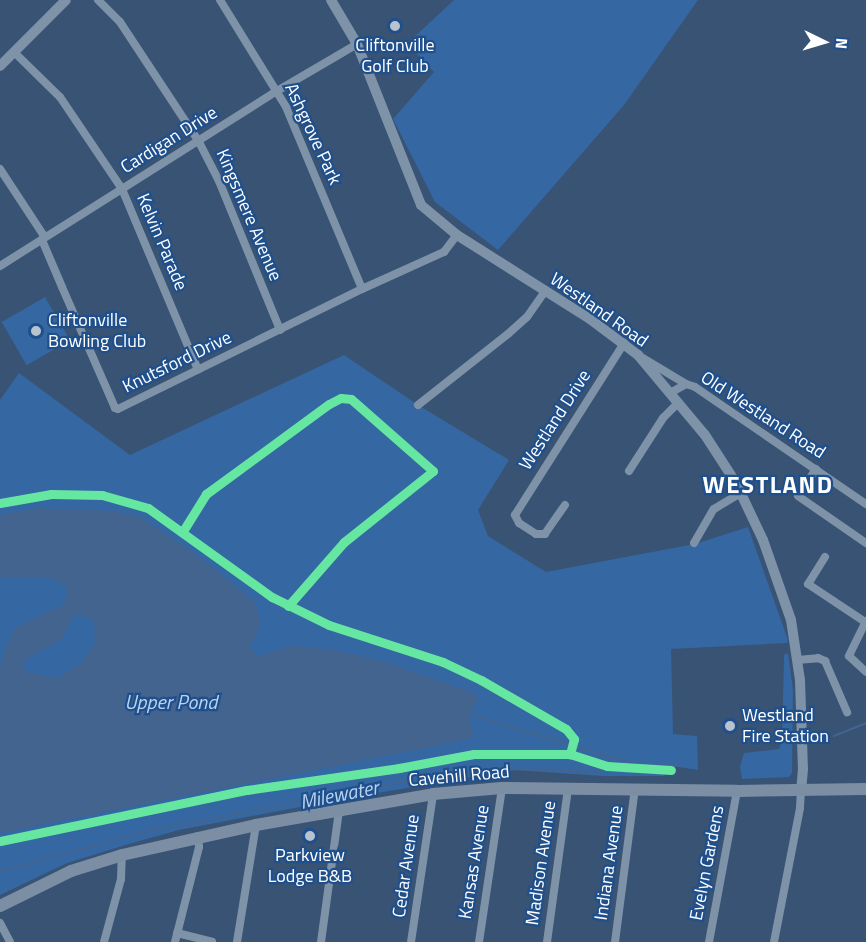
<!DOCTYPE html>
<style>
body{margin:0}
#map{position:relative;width:866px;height:942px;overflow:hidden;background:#385374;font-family:"Titillium Web",sans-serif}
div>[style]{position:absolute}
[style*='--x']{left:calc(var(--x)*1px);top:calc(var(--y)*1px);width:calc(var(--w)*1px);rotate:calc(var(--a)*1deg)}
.green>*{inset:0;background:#3567a3;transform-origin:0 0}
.water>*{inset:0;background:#43648e}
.stream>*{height:2px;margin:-1px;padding:0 1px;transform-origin:1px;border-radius:1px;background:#43648e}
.minor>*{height:8px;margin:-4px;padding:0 4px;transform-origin:4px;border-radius:4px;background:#7f93a8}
.tertiary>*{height:10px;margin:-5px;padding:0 5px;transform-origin:5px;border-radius:5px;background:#7f93a8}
.secondary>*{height:12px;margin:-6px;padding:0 6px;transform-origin:6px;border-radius:6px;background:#7b8ea4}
.cycleway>*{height:9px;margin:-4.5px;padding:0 4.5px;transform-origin:4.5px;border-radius:4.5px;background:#66e7a1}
.dots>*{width:16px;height:16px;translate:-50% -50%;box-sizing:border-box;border:3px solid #20508c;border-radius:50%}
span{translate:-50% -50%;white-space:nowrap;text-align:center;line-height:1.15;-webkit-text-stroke:4.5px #20508c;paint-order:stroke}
.poi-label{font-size:18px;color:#fff}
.left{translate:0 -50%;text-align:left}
.street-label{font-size:18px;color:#fff}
.water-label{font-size:20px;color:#b9d4f3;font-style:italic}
.district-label{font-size:24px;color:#fff;font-weight:700;letter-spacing:1.5px}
.north{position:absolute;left:794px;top:12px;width:60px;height:60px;-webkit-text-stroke:4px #20508c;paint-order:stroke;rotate:95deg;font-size:16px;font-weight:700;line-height:24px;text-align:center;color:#fff}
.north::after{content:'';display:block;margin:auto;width:21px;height:27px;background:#fff;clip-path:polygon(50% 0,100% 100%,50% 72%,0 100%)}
</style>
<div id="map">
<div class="green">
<i style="clip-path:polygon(454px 0,698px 0,624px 105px,498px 250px,435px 202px,393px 119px,434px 72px,414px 51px,411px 40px)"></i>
<i style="left:45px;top:297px;width:50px;height:50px;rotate:60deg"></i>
<i style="clip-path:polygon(344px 355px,418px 405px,509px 460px,478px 510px,488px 536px,546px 572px,695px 544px,748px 527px,788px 640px,787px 643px,671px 649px,673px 734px,697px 736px,698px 770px,672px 766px,664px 776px,603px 776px,513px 770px,342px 799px,179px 830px,129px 844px,67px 863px,0 895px,0 400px,19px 373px,130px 455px)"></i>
<i style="clip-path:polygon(788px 653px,793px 690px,792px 773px,789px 777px,742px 779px,740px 767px,744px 753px,779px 749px,782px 742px,784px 655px)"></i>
</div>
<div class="water">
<i style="clip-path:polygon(evenodd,38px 508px,113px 511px,138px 516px,197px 555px,256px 603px,260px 625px,251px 644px,252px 650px,259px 657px,279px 649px,297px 646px,339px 651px,382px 661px,465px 690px,477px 695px,478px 700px,469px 714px,473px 735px,469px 739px,0 833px,0 669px,4px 652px,15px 628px,63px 605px,67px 596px,66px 585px,49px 578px,0 577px,0 515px,38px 508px,84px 615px,94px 622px,95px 643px,81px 663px,58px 678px,25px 672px,23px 664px,29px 657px,62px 639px,73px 616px,84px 615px)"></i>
</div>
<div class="stream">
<i style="--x:469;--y:714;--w:176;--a:16.9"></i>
<i style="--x:637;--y:765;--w:43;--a:1.3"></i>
<i style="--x:834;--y:736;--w:35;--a:-22"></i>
<i style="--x:0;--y:871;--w:154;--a:-15"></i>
<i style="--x:149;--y:831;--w:253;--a:-11"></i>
<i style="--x:397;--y:783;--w:88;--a:-7.9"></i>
<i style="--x:484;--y:771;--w:41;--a:-2.8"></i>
<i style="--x:525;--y:769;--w:73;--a:2.4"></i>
<i style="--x:598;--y:772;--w:21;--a:-39"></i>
</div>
<div class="minor">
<i style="--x:98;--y:0;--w:31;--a:45"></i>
<i style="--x:120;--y:22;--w:144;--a:56.6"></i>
<i style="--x:199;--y:142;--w:44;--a:62.9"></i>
<i style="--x:219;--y:181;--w:161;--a:67.7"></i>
<i style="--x:220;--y:0;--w:126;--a:58.3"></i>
<i style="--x:286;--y:107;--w:197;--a:67.3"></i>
<i style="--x:14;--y:52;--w:64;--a:44.4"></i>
<i style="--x:60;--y:97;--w:111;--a:56"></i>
<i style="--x:122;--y:189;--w:196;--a:67.2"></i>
<i style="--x:0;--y:169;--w:80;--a:56.7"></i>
<i style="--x:44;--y:236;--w:4;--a:117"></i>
<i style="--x:42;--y:240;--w:51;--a:66.9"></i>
<i style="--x:62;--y:287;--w:132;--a:66.3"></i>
<i style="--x:115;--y:408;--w:3;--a:18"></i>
<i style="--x:118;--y:409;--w:272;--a:-26.2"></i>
<i style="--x:362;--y:289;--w:90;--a:-24.3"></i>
<i style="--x:444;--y:252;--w:21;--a:-53"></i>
<i style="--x:0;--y:266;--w:328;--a:-32.3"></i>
<i style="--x:277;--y:91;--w:93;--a:-30.4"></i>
<i style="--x:641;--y:357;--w:52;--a:31"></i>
<i style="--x:670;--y:393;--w:18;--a:-29"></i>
<i style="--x:686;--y:384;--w:9;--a:18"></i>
<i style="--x:695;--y:387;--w:207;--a:34.4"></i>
<i style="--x:418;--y:405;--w:115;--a:-38.3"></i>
<i style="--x:508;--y:334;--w:25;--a:-42"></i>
<i style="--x:527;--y:317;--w:32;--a:-55"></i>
<i style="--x:816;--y:469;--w:32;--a:124"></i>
<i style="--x:798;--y:496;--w:83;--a:34.7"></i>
<i style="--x:629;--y:471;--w:63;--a:-57.3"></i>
<i style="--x:663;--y:418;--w:21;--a:-45"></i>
<i style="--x:565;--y:505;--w:35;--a:125"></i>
<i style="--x:545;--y:534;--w:9;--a:180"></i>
<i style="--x:536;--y:534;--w:20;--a:-147"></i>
<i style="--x:519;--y:523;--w:9;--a:-117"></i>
<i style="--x:515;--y:515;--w:204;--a:-57.6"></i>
<i style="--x:694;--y:543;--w:39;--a:-60"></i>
<i style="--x:714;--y:509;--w:31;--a:-31"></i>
<i style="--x:825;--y:557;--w:32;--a:122"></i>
<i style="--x:808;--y:584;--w:69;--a:33.7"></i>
<i style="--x:866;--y:621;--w:39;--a:116"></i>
<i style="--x:849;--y:656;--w:23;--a:43"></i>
<i style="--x:797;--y:660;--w:21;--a:-5"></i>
<i style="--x:818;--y:658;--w:8;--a:23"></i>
<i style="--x:825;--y:661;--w:56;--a:66.7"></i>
<i style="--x:0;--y:923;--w:21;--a:62"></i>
<i style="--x:177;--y:933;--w:36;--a:14"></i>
<i style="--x:104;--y:942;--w:65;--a:-74.9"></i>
<i style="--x:121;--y:879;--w:24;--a:-88"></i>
<i style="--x:175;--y:942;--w:98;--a:-75.8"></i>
<i style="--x:199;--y:847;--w:11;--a:-95"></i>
<i style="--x:237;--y:942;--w:119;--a:-80.8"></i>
<i style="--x:321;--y:942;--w:133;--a:-82.2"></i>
<i style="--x:411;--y:942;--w:150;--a:-81.5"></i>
<i style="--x:479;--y:942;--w:156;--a:-81.5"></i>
<i style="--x:547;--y:942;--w:154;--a:-82.2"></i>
<i style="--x:615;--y:942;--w:154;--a:-82.6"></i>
<i style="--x:709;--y:942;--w:154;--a:-79.5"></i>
<i style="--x:774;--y:942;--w:136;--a:-79"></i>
<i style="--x:800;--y:808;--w:18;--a:-87"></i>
</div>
<div class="tertiary">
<i style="--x:331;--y:0;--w:51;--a:59.4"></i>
<i style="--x:357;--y:44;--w:173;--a:68.3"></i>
<i style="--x:421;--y:205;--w:47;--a:39.8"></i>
<i style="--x:457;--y:235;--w:157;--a:32.3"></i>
<i style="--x:590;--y:319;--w:60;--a:36.9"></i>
<i style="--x:638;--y:355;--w:104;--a:50.1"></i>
<i style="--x:705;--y:435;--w:57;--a:57.1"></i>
<i style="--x:736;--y:483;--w:63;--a:64.7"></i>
<i style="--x:763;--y:540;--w:85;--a:70.7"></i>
<i style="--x:791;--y:620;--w:61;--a:81.5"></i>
<i style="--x:800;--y:680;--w:89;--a:88.1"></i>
<i style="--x:803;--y:769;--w:21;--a:95"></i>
<i style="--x:0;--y:66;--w:93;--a:-45"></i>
</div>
<div class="secondary">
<i style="--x:0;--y:906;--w:79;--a:-26.2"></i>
<i style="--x:71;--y:871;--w:53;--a:-17.4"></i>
<i style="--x:122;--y:855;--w:137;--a:-12.6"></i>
<i style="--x:256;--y:825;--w:180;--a:-9.9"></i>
<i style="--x:433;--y:794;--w:69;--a:-5"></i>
<i style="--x:502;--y:788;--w:235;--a:0.7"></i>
<i style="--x:737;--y:791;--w:129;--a:-0.9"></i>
</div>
<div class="cycleway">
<i style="--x:0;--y:503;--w:52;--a:-10"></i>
<i style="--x:51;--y:494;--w:51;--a:1.1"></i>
<i style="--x:102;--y:495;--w:48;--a:15.8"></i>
<i style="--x:148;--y:508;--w:153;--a:35.7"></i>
<i style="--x:272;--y:597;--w:64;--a:26.2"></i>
<i style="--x:329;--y:625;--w:120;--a:18"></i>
<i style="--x:443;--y:662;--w:42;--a:25.3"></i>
<i style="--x:481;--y:680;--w:98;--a:30"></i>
<i style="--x:566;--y:729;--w:13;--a:51"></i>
<i style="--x:574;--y:739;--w:16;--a:105"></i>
<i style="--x:183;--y:531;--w:44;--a:-58.1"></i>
<i style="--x:206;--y:494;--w:152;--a:-36.2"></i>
<i style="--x:329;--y:404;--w:13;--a:-27"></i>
<i style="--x:341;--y:398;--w:10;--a:6"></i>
<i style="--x:351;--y:399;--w:109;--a:41.3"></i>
<i style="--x:433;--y:471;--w:114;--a:141.4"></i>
<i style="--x:344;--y:542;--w:85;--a:131.2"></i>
<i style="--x:0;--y:841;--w:252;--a:-11.7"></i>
<i style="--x:247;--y:790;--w:154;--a:-8.2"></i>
<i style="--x:399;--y:768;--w:76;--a:-10.6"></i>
<i style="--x:474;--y:754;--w:96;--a:0"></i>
<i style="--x:570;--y:754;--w:39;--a:18"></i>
<i style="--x:607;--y:766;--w:64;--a:3.6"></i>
</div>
<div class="dots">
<i style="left:395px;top:26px;background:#b9c3ce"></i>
<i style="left:36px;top:331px;background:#b9c3ce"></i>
<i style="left:730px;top:726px;background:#b9c3ce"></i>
<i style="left:310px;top:836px;background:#b9c3ce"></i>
</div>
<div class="poi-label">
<span style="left:395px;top:56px">Cliftonville<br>Golf Club</span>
<span class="left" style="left:48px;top:331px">Cliftonville<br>Bowling Club</span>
<span class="left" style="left:742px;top:726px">Westland<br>Fire Station</span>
<span style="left:310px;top:866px">Parkview<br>Lodge B&amp;B</span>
</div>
<div class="street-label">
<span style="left:313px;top:134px;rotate:65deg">Ashgrove Park</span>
<span style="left:169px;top:140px;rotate:-32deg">Cardigan Drive</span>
<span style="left:249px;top:215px;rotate:67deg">Kingsmere Avenue</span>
<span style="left:162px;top:242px;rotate:67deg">Kelvin Parade</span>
<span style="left:599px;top:310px;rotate:35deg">Westland Road</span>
<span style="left:177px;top:362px;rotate:-26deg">Knutsford Drive</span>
<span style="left:763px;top:415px;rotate:33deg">Old Westland Road</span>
<span style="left:555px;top:420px;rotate:-57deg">Westland Drive</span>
<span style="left:459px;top:776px;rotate:-5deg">Cavehill Road</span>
<span style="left:474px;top:862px;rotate:-81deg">Kansas Avenue</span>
<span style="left:541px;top:863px;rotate:-82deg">Madison Avenue</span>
<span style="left:609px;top:863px;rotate:-82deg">Indiana Avenue</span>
<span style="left:707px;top:863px;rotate:-79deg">Evelyn Gardens</span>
<span style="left:406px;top:866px;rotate:-82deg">Cedar Avenue</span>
</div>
<div class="water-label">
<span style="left:171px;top:701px">Upper Pond</span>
<span style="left:339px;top:794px;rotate:-11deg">Milewater</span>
</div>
<div class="district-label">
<span style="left:768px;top:485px">WESTLAND</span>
</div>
<div class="north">N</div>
</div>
